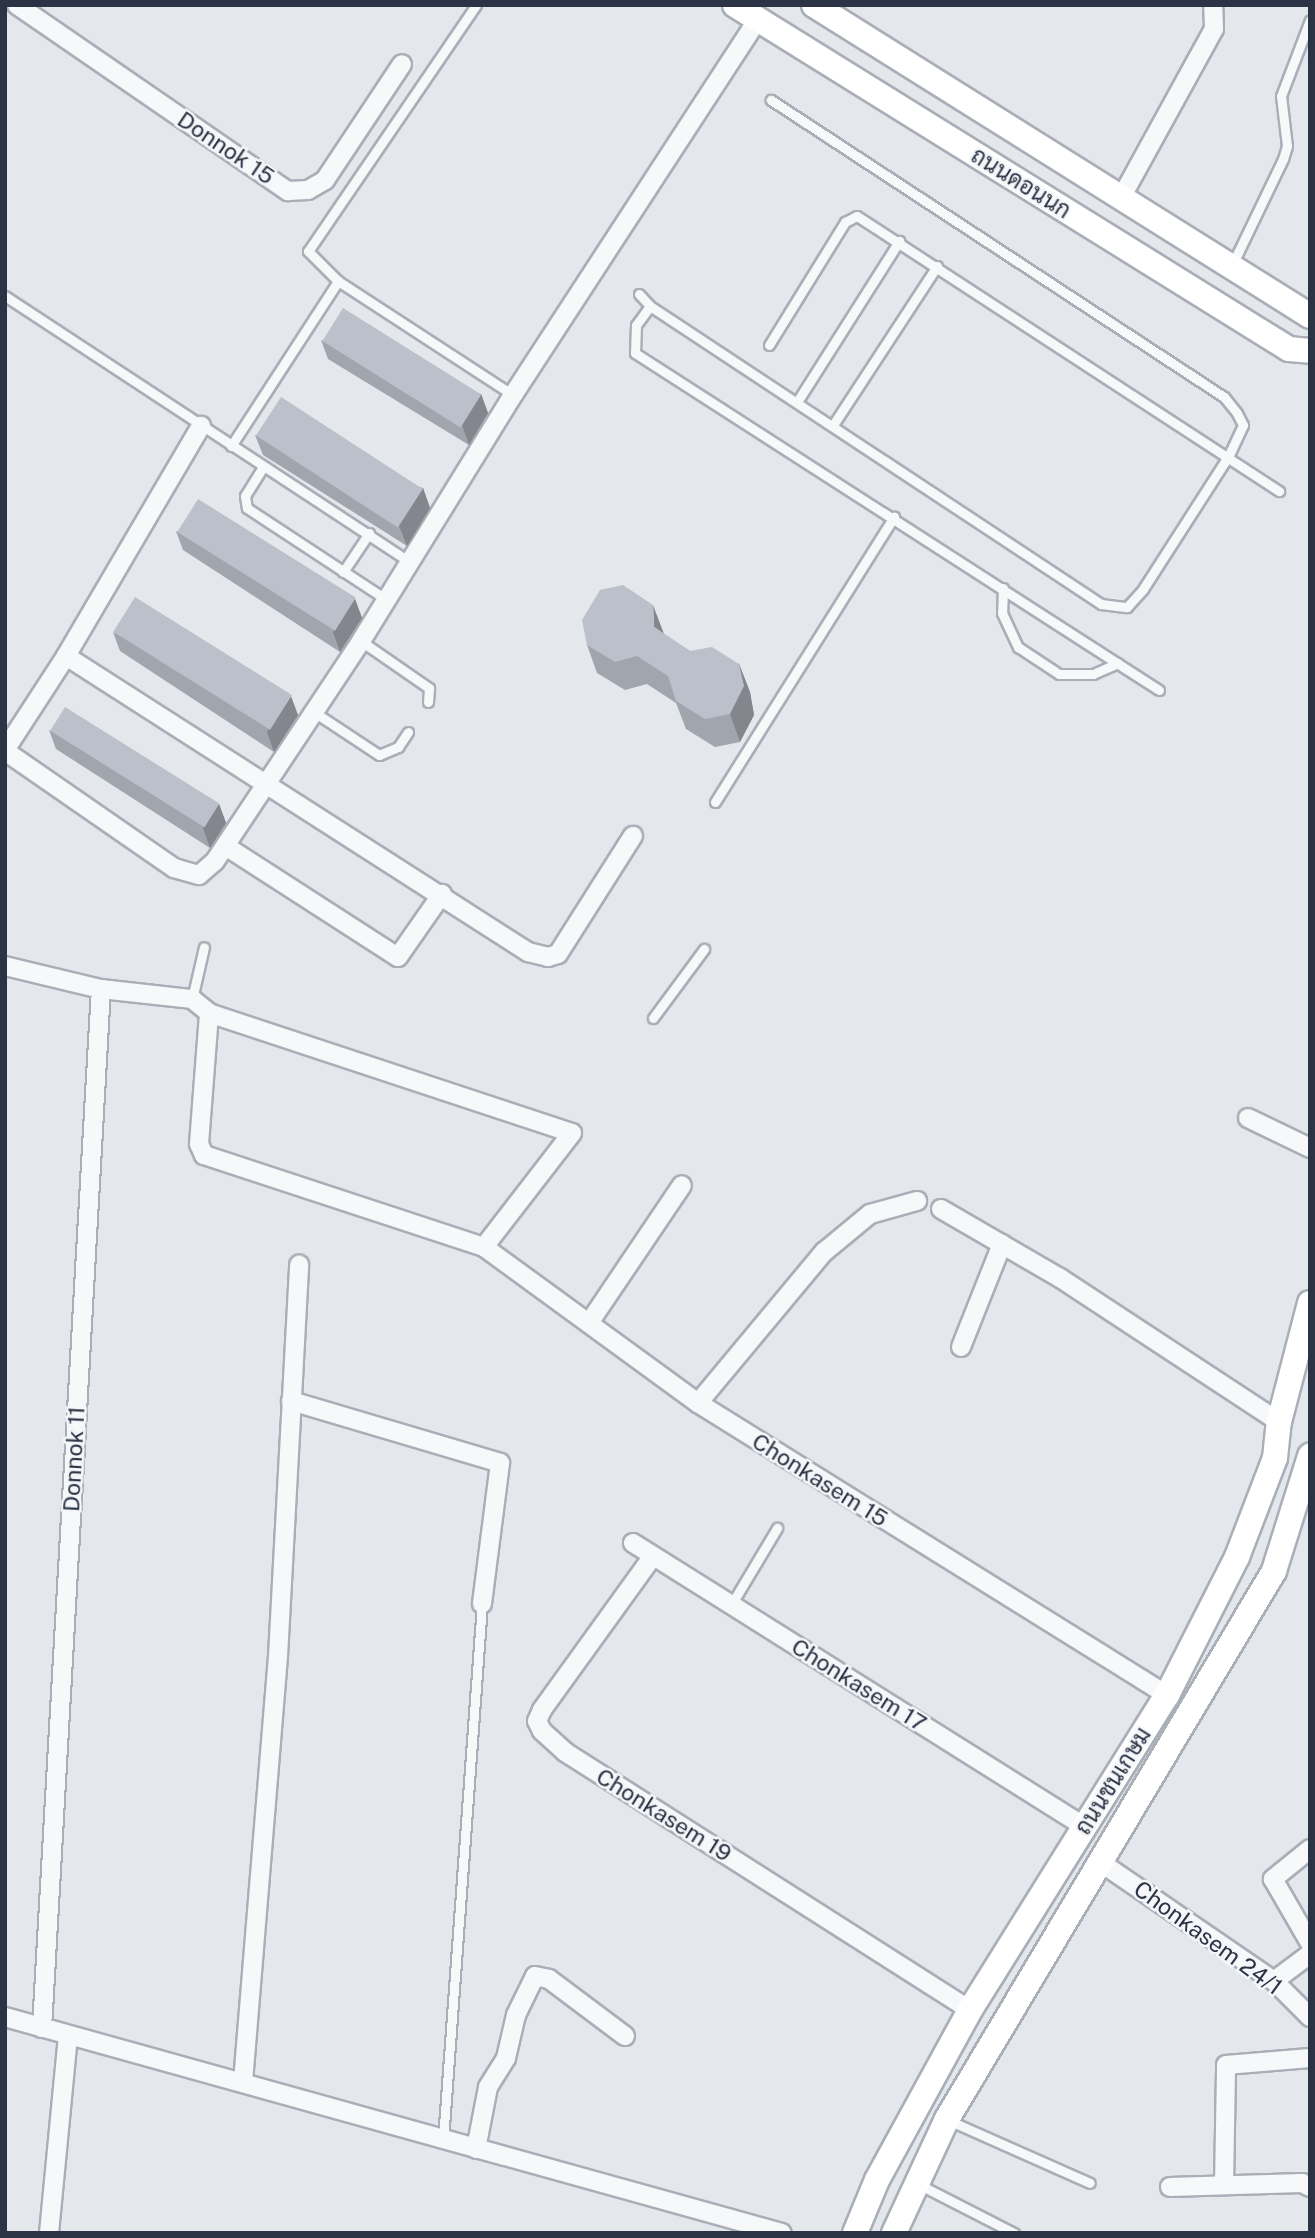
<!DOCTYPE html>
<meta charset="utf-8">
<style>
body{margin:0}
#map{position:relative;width:1315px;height:2238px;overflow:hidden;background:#e4e7ec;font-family:"Public Sans",Sarabun,sans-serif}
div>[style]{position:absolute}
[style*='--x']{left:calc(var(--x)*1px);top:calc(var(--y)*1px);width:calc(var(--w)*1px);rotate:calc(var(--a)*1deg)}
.roads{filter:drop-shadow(2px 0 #a9aeb7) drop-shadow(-2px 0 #a9aeb7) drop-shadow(0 2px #a9aeb7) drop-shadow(0 -2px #a9aeb7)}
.lane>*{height:9px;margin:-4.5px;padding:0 4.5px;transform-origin:4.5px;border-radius:4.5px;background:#f7f8fa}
.street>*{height:18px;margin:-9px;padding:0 9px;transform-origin:9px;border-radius:9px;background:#f7f8fa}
.secondary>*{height:24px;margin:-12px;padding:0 12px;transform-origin:12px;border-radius:12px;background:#fff}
.wall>*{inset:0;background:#a1a5ae}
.shaded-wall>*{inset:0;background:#83868d}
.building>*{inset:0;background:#bbc0ca;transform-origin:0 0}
span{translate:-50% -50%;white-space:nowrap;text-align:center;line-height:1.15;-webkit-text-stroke:5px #f4f6f9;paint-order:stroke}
.street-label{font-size:23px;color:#2b3445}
.frame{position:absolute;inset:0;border:7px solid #2b3445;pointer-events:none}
</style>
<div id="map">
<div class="roads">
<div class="lane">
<i style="--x:476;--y:5;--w:298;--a:124.3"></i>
<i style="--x:308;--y:251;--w:42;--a:45"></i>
<i style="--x:338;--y:281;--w:209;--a:33.1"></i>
<i style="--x:1232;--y:265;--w:118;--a:-64.3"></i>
<i style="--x:1283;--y:159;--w:14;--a:-73"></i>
<i style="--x:1287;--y:146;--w:50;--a:-96.8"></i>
<i style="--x:1281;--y:96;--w:81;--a:-69.1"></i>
<i style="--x:639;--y:294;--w:16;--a:47"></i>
<i style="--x:650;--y:306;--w:541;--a:33.45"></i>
<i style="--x:1101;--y:604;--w:26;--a:7"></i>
<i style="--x:1127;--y:607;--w:24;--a:-48"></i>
<i style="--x:1143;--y:589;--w:159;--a:-57.3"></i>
<i style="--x:1229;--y:455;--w:33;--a:-65"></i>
<i style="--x:1243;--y:425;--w:13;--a:-117"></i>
<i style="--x:1237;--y:413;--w:21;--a:-129"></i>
<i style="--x:1224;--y:397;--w:542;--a:-146.75"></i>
<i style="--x:5;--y:296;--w:483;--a:33.3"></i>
<i style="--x:650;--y:306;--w:24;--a:126"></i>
<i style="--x:636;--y:325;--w:28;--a:92"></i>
<i style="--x:635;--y:353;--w:623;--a:32.75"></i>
<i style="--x:769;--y:345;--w:145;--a:-58.3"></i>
<i style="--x:845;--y:222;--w:13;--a:-27"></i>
<i style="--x:857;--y:216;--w:504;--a:33.09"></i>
<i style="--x:797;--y:402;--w:191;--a:-57.6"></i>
<i style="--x:833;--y:425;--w:190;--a:-56.8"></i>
<i style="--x:231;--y:446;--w:197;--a:-57"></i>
<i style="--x:263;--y:467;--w:34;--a:122"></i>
<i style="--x:245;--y:496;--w:12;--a:81"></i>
<i style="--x:247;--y:508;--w:168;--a:33.3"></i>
<i style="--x:343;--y:572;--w:47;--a:-56.3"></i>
<i style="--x:1003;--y:588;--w:25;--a:92"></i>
<i style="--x:1002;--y:613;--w:38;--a:65"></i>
<i style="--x:1018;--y:647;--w:49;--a:33.4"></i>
<i style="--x:1059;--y:674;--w:34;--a:0"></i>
<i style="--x:1093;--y:674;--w:27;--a:-24"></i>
<i style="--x:361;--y:641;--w:83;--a:34.7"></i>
<i style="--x:429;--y:688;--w:14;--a:94"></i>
<i style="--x:314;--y:712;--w:78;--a:33.5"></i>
<i style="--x:379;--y:755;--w:21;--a:-23"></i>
<i style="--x:398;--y:747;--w:18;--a:-56"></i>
<i style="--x:715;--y:802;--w:337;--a:-57.9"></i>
<i style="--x:192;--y:999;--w:53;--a:-77"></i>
<i style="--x:653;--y:1018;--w:86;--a:-53.5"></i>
<i style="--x:731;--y:1605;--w:90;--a:-59.1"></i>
<i style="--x:948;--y:2120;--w:155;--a:23.9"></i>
<i style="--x:443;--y:2140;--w:537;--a:-85.84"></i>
<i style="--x:920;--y:2185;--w:106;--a:27.1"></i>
</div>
<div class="street">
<i style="--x:17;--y:5;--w:329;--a:34.5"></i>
<i style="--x:288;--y:191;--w:20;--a:-3"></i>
<i style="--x:308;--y:190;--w:20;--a:-30"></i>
<i style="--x:325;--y:180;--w:139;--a:-56.4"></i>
<i style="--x:1121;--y:198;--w:193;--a:-61.2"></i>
<i style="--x:1214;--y:29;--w:24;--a:-92"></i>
<i style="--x:66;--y:656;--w:549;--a:32.65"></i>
<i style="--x:528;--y:952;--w:21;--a:14"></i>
<i style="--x:548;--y:957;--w:10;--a:-17"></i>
<i style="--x:558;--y:954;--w:140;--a:-57.6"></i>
<i style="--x:5;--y:750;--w:112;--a:-57"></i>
<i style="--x:66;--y:656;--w:267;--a:-59.6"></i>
<i style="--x:5;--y:751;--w:206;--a:34.7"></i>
<i style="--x:174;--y:868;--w:26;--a:16"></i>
<i style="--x:199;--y:875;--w:21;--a:-41"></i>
<i style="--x:215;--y:861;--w:264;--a:-56.4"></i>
<i style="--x:361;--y:641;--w:289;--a:-58.3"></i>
<i style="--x:513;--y:395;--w:447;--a:-56.9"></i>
<i style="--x:227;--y:847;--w:203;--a:32.8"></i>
<i style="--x:398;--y:957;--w:77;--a:-55.1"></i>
<i style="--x:5;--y:966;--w:99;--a:13.5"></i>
<i style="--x:101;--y:989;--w:1041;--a:93.25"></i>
<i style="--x:101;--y:989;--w:92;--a:6.3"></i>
<i style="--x:192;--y:999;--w:22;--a:39"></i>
<i style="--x:209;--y:1013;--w:382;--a:18.3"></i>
<i style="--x:572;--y:1133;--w:144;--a:127.7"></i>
<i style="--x:484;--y:1247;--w:295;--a:-161.8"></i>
<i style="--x:204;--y:1155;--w:12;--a:-114"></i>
<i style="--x:199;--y:1144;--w:131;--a:-85.6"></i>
<i style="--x:1248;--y:1118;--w:69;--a:25.8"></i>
<i style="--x:941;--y:1209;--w:138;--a:30.1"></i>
<i style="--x:1060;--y:1278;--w:262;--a:33.3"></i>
<i style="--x:484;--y:1247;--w:265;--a:36.1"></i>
<i style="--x:698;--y:1403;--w:552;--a:31.91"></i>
<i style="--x:589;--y:1323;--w:166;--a:-56"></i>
<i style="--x:961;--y:1347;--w:111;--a:-68.3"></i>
<i style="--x:291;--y:1401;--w:218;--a:16.5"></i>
<i style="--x:500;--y:1463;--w:142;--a:97.3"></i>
<i style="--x:698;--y:1403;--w:197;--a:-50.2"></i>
<i style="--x:824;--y:1252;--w:60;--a:-39.6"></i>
<i style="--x:870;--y:1214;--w:49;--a:-15.5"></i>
<i style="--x:633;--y:1543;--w:534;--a:32.14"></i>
<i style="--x:653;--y:1556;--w:190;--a:125.8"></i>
<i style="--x:542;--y:1710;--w:12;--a:114"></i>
<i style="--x:537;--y:1721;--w:11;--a:63"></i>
<i style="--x:542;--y:1731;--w:31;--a:42"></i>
<i style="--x:565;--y:1752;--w:480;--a:32.5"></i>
<i style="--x:1310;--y:1849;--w:48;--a:141"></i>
<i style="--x:1273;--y:1879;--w:74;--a:60"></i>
<i style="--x:1103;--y:1864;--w:207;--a:34.4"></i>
<i style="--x:1274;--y:1981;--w:51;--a:45"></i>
<i style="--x:1274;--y:1981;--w:45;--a:-36.9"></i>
<i style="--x:5;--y:2017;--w:806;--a:15.54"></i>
<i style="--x:243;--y:2082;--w:427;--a:-85.3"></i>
<i style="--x:278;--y:1656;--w:392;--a:-86.9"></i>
<i style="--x:476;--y:2149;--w:63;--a:-79"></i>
<i style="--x:488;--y:2087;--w:34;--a:-58"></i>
<i style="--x:506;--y:2058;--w:44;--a:-76.9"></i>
<i style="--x:516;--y:2015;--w:43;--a:-64"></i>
<i style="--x:535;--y:1976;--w:14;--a:12"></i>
<i style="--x:549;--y:1979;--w:95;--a:36.9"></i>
<i style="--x:1224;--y:2185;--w:120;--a:-89"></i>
<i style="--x:1226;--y:2065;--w:84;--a:-4.8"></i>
<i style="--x:1170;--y:2187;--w:132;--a:-1.7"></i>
<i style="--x:1302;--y:2183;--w:9;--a:27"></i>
<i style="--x:49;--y:2233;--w:199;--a:-84.5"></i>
</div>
<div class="secondary">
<i style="--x:735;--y:5;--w:652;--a:31.84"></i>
<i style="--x:1289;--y:349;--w:21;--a:5"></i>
<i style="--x:814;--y:5;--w:585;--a:32.09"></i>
<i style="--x:855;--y:2233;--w:57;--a:-67.5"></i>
<i style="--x:877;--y:2180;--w:194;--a:-61.3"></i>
<i style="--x:970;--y:2010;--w:372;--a:-58"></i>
<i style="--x:1167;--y:1695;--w:155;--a:-63.1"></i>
<i style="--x:1237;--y:1557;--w:106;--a:-69"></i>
<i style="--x:1275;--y:1458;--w:36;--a:-84"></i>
<i style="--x:1279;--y:1422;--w:123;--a:-75.4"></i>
<i style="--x:894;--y:2233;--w:126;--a:-65.1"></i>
<i style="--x:947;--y:2119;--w:638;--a:-59.17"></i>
<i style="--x:1274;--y:1571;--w:121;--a:-72.6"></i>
</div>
</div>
<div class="wall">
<i style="clip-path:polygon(321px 340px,481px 394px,488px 413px,469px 445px,328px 359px)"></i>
<i style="clip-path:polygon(255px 435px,423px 488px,430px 508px,407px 546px,263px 455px)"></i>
<i style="clip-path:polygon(176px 531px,355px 599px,362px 618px,340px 652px,183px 550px)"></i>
<i style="clip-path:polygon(113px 632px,298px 715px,274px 752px,120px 651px)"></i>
<i style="clip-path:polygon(664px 634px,690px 651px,739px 664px,750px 692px,754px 715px,740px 742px,715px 747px,686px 729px,676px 703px,647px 684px,625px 690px,597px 673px,587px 645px)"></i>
<i style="clip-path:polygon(49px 730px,219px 804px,226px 823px,210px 848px,56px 749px)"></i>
</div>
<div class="shaded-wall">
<i style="clip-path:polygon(481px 394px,488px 413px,469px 445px,462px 425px)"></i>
<i style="clip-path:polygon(423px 488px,430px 508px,407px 546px,399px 526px)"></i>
<i style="clip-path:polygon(355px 599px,362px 618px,340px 652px,333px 632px)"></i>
<i style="clip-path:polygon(653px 605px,664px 634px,654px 627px)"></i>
<i style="clip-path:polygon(739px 664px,750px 692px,754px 715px,740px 742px,730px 714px)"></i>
<i style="clip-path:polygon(291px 696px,298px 715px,274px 752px,267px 732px)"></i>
<i style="clip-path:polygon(219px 804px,226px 823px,210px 848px,203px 828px)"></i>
</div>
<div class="building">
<i style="left:343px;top:308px;width:163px;height:39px;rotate:32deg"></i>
<i style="left:281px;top:397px;width:169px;height:46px;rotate:33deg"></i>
<i style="left:198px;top:499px;width:186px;height:39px;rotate:32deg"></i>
<i style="clip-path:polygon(623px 585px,653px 605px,654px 627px,690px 651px,712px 647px,739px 664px,744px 686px,730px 714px,705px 719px,676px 701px,668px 676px,637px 656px,615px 662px,587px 645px,582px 620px,600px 590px)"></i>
<i style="left:135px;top:597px;width:185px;height:41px;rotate:32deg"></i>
<i style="left:65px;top:707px;width:182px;height:28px;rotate:32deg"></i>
</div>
<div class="street-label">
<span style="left:226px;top:148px;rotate:34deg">Donnok 15</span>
<span style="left:1021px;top:183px;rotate:32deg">ถนนดอนนก</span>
<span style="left:74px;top:1459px;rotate:-87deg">Donnok 11</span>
<span style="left:820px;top:1480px;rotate:32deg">Chonkasem 15</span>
<span style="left:859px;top:1685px;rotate:32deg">Chonkasem 17</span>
<span style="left:1113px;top:1781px;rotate:-58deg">ถนนชนเกษม</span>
<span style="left:664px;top:1815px;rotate:32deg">Chonkasem 19</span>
<span style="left:1208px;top:1938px;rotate:36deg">Chonkasem 24/1</span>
</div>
<div class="frame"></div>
</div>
